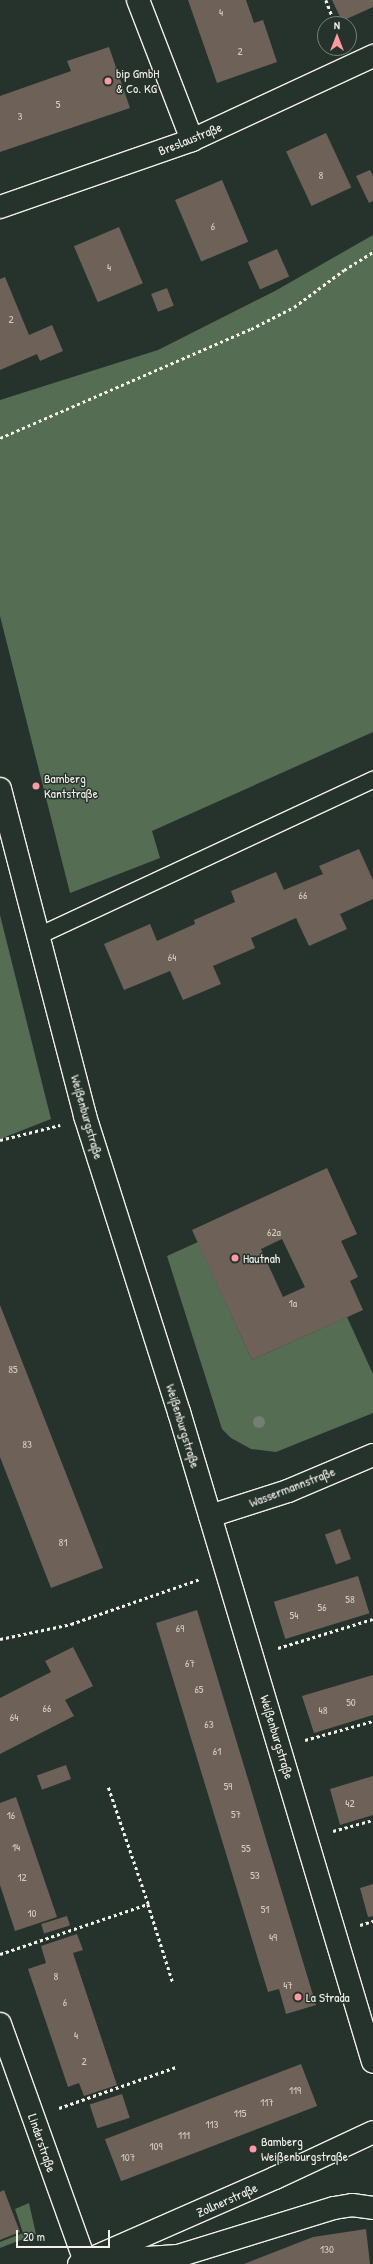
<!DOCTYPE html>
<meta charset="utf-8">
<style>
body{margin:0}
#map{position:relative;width:373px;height:2264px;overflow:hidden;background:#26332d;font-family:"Patrick Hand",sans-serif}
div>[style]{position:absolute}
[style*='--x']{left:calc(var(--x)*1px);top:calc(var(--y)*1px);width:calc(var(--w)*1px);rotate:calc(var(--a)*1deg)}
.green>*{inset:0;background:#556d53}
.building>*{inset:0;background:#6d6158;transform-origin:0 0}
.path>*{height:2.5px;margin-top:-1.25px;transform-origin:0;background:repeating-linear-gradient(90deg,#f4f1e8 0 3px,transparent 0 6px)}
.roads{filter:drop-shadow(1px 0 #f4f1e8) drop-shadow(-1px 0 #f4f1e8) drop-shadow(0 1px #f4f1e8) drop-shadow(0 -1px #f4f1e8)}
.lane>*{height:16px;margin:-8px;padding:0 8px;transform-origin:8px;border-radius:8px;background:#26332d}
.street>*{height:22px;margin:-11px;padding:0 11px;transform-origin:11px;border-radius:11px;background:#26332d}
.secondary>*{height:22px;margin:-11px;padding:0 11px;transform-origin:11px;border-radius:11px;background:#26332d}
.trees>*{width:12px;height:12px;margin:-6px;border-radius:50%;background:#747e73}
.dots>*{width:11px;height:11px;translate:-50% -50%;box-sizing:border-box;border:2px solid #26332d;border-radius:50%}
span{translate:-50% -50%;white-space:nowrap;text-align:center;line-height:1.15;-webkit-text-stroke:3px #26332d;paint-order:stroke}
.number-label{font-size:11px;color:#d2cdc4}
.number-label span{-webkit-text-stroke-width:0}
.poi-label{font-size:13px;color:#f4f1e8}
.left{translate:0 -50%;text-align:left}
.street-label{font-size:13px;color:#f4f1e8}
.north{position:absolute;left:317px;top:16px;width:40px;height:40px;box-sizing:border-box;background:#26332d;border:1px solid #787f78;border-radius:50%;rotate:0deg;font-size:11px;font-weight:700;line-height:16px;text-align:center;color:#f4f1e8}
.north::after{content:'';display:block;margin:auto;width:14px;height:18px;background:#ff9aa2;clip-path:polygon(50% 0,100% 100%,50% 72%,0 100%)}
.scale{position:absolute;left:16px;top:2230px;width:94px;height:18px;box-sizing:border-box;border:2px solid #f4f1e8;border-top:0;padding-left:5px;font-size:12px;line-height:14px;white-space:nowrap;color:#f4f1e8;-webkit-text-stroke:3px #26332d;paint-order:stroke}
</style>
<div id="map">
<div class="green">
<i style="clip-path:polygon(373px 235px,373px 732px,152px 831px,160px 858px,70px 893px,0 616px,0 400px,158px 350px,275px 291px)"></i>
<i style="clip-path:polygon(0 915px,51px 1119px,0 1139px)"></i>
<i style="clip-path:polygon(198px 1242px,252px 1360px,347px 1317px,373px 1374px,373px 1413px,276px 1452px,251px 1449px,231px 1438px,222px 1429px,167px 1256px)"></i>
<i style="clip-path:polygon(29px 2203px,36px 2234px,0 2248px,0 2242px,23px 2233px,15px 2209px)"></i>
</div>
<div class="building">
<i style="clip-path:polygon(188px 0,246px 0,254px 23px,263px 20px,277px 62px,217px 83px)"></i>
<i style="clip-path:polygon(332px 0,373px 0,373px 7px,342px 21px)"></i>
<i style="clip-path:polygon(109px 47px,130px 108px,0 152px,0 96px,71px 71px,67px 61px)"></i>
<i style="left:326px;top:133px;width:60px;height:44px;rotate:65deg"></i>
<i style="clip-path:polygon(370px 170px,373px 176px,373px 201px,369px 203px,356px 176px)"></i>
<i style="left:222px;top:180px;width:67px;height:51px;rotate:67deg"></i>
<i style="left:119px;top:227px;width:61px;height:49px;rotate:67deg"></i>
<i style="left:277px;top:249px;width:30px;height:32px;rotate:66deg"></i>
<i style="clip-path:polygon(5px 277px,29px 335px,52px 325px,63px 351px,40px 361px,37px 354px,0 370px,0 279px)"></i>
<i style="left:167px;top:288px;width:19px;height:17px;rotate:69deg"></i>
<i style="clip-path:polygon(359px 849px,373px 880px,373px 899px,340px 914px,347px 929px,309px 946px,296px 918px,251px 938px,255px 948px,213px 966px,221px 984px,183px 1000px,170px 971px,124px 990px,104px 944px,150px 924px,157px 941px,195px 924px,194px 920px,235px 902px,231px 891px,276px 872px,284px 890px,323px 874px,319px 866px)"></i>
<i style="clip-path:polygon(evenodd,327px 1168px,357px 1234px,341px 1241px,358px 1277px,350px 1281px,363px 1310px,252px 1360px,192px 1230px,327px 1168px,282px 1239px,305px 1287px,283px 1297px,261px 1249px,282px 1239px)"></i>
<i style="clip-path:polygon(0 1305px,103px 1568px,51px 1588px,0 1457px)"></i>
<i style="left:340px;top:1529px;width:32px;height:16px;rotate:70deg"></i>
<i style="left:358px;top:1576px;width:39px;height:88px;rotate:73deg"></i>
<i style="clip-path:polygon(197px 1610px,316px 2005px,286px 2014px,279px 1989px,268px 1992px,156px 1623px)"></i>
<i style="clip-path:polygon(73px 1647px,93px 1686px,65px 1700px,74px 1716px,0 1754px,0 1698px,51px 1672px,45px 1661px)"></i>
<i style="clip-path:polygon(373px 1675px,373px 1715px,314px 1733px,302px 1696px)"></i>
<i style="left:66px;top:1765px;width:15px;height:31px;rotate:70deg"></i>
<i style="clip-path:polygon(373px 1776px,373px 1815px,340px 1825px,330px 1789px)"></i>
<i style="clip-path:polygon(16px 1797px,57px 1917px,15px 1931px,0 1885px,0 1803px)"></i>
<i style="clip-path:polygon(373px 1884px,373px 1916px,368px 1917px,360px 1888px)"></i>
<i style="left:67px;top:1916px;width:10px;height:27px;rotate:73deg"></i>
<i style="clip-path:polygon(77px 1934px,83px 1950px,73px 1953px,117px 2085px,84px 2096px,79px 2083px,68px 2087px,28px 1969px,46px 1963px,41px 1946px)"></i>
<i style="left:301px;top:2064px;width:45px;height:210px;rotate:69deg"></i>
<i style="left:122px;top:2094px;width:25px;height:34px;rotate:72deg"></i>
<i style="clip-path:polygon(4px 2190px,20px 2232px,0 2240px,0 2192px)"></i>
<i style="clip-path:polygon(366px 2229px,370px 2264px,244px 2264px,313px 2237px)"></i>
</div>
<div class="path">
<i style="--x:326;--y:0;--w:26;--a:69"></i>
<i style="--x:0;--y:438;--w:274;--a:-23.5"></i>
<i style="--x:251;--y:329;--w:48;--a:-27.1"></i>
<i style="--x:294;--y:307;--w:62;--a:-36.5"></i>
<i style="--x:344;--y:270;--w:34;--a:-32"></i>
<i style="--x:0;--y:1140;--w:62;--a:-14"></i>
<i style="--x:0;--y:1639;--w:73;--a:-11.9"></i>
<i style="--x:71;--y:1624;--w:137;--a:-19.2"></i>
<i style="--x:278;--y:1648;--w:99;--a:-17"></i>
<i style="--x:305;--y:1740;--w:71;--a:-15.6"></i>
<i style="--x:333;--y:1831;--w:41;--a:-15.4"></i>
<i style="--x:148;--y:1904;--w:83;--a:72.4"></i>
<i style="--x:360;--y:1925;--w:14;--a:-17"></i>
<i style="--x:0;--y:1954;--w:156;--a:-18.7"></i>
<i style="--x:148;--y:1904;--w:124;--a:-108.9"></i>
<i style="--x:59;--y:2108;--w:124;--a:-19.3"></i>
</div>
<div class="roads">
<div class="lane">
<i style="--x:38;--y:936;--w:370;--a:-25"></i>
</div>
<div class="street">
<i style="--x:138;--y:0;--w:150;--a:68.9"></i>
<i style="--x:0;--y:207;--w:203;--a:-19.2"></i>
<i style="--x:192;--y:140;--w:200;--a:-24.9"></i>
<i style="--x:0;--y:789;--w:338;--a:75.4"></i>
<i style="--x:85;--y:1116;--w:311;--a:72.4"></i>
<i style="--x:179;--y:1412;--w:678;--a:73.38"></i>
<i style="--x:210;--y:1516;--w:82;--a:-17.8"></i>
<i style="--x:288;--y:1491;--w:92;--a:-23"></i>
<i style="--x:0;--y:2024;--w:253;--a:70.3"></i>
</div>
<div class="secondary">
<i style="--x:100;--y:2261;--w:78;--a:-3.7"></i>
<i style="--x:178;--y:2256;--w:163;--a:-17.1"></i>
<i style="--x:334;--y:2208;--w:18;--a:-9"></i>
<i style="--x:352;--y:2205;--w:21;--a:8"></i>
<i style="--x:79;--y:2264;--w:214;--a:-23.7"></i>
<i style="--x:275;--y:2178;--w:108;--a:-25.1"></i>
</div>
</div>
<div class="trees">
<i style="left:259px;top:1422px"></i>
</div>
<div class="dots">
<i style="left:108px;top:81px;background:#ff9aa2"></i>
<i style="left:36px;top:786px;background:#ff9aa2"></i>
<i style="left:235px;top:1258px;background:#ff9aa2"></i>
<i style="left:298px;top:1997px;background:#ff9aa2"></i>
<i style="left:253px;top:2149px;background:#ff9aa2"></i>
</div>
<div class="number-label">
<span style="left:221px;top:12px">4</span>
<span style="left:240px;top:51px">2</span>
<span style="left:58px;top:104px">5</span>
<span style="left:20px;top:116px">3</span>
<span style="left:321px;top:175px">8</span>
<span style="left:213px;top:226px">6</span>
<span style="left:109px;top:267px">4</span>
<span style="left:11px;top:319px">2</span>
<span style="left:303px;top:895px">66</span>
<span style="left:172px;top:957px">64</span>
<span style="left:274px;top:1232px">62a</span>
<span style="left:293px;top:1303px">1a</span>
<span style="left:13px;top:1369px">85</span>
<span style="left:27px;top:1444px">83</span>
<span style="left:63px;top:1542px">81</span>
<span style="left:350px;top:1599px">58</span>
<span style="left:322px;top:1607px">56</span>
<span style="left:294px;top:1615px">54</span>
<span style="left:180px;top:1628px">69</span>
<span style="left:190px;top:1663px">67</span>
<span style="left:199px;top:1689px">65</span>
<span style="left:351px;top:1702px">50</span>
<span style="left:47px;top:1708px">66</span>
<span style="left:323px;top:1710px">48</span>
<span style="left:14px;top:1717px">64</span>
<span style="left:209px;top:1724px">63</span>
<span style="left:217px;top:1751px">61</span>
<span style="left:228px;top:1786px">59</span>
<span style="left:350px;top:1803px">42</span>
<span style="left:236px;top:1814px">57</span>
<span style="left:11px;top:1815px">16</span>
<span style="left:16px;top:1847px">14</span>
<span style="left:246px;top:1848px">55</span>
<span style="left:255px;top:1875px">53</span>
<span style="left:22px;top:1877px">12</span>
<span style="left:265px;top:1909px">51</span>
<span style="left:32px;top:1913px">10</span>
<span style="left:273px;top:1937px">49</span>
<span style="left:56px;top:1976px">8</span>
<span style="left:288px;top:1985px">47</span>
<span style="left:65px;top:2002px">6</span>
<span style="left:76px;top:2035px">4</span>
<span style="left:84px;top:2061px">2</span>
<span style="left:295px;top:2090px">119</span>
<span style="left:267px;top:2102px">117</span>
<span style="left:240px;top:2113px">115</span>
<span style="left:212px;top:2124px">113</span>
<span style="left:184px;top:2135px">111</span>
<span style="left:156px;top:2146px">109</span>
<span style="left:128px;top:2157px">107</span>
<span style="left:327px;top:2249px">130</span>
</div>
<div class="poi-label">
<span class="left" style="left:116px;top:81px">bip GmbH<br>&amp; Co. KG</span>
<span class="left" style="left:44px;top:786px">Bamberg<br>Kantstraße</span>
<span class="left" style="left:243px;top:1258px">Hautnah</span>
<span class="left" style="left:306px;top:1997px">La Strada</span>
<span class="left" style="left:261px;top:2149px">Bamberg<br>Weißenburgstraße</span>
</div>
<div class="street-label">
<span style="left:190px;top:139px;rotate:-22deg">Breslaustraße</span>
<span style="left:87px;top:1117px;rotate:74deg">Weißenburgstraße</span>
<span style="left:183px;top:1426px;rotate:73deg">Weißenburgstraße</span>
<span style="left:292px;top:1487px;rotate:-21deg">Wassermannstraße</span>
<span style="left:277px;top:1737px;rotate:73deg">Weißenburgstraße</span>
<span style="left:42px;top:2143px;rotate:71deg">Linderstraße</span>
<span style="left:227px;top:2200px;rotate:-24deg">Zollnerstraße</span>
</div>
<div class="north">N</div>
<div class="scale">20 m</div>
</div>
